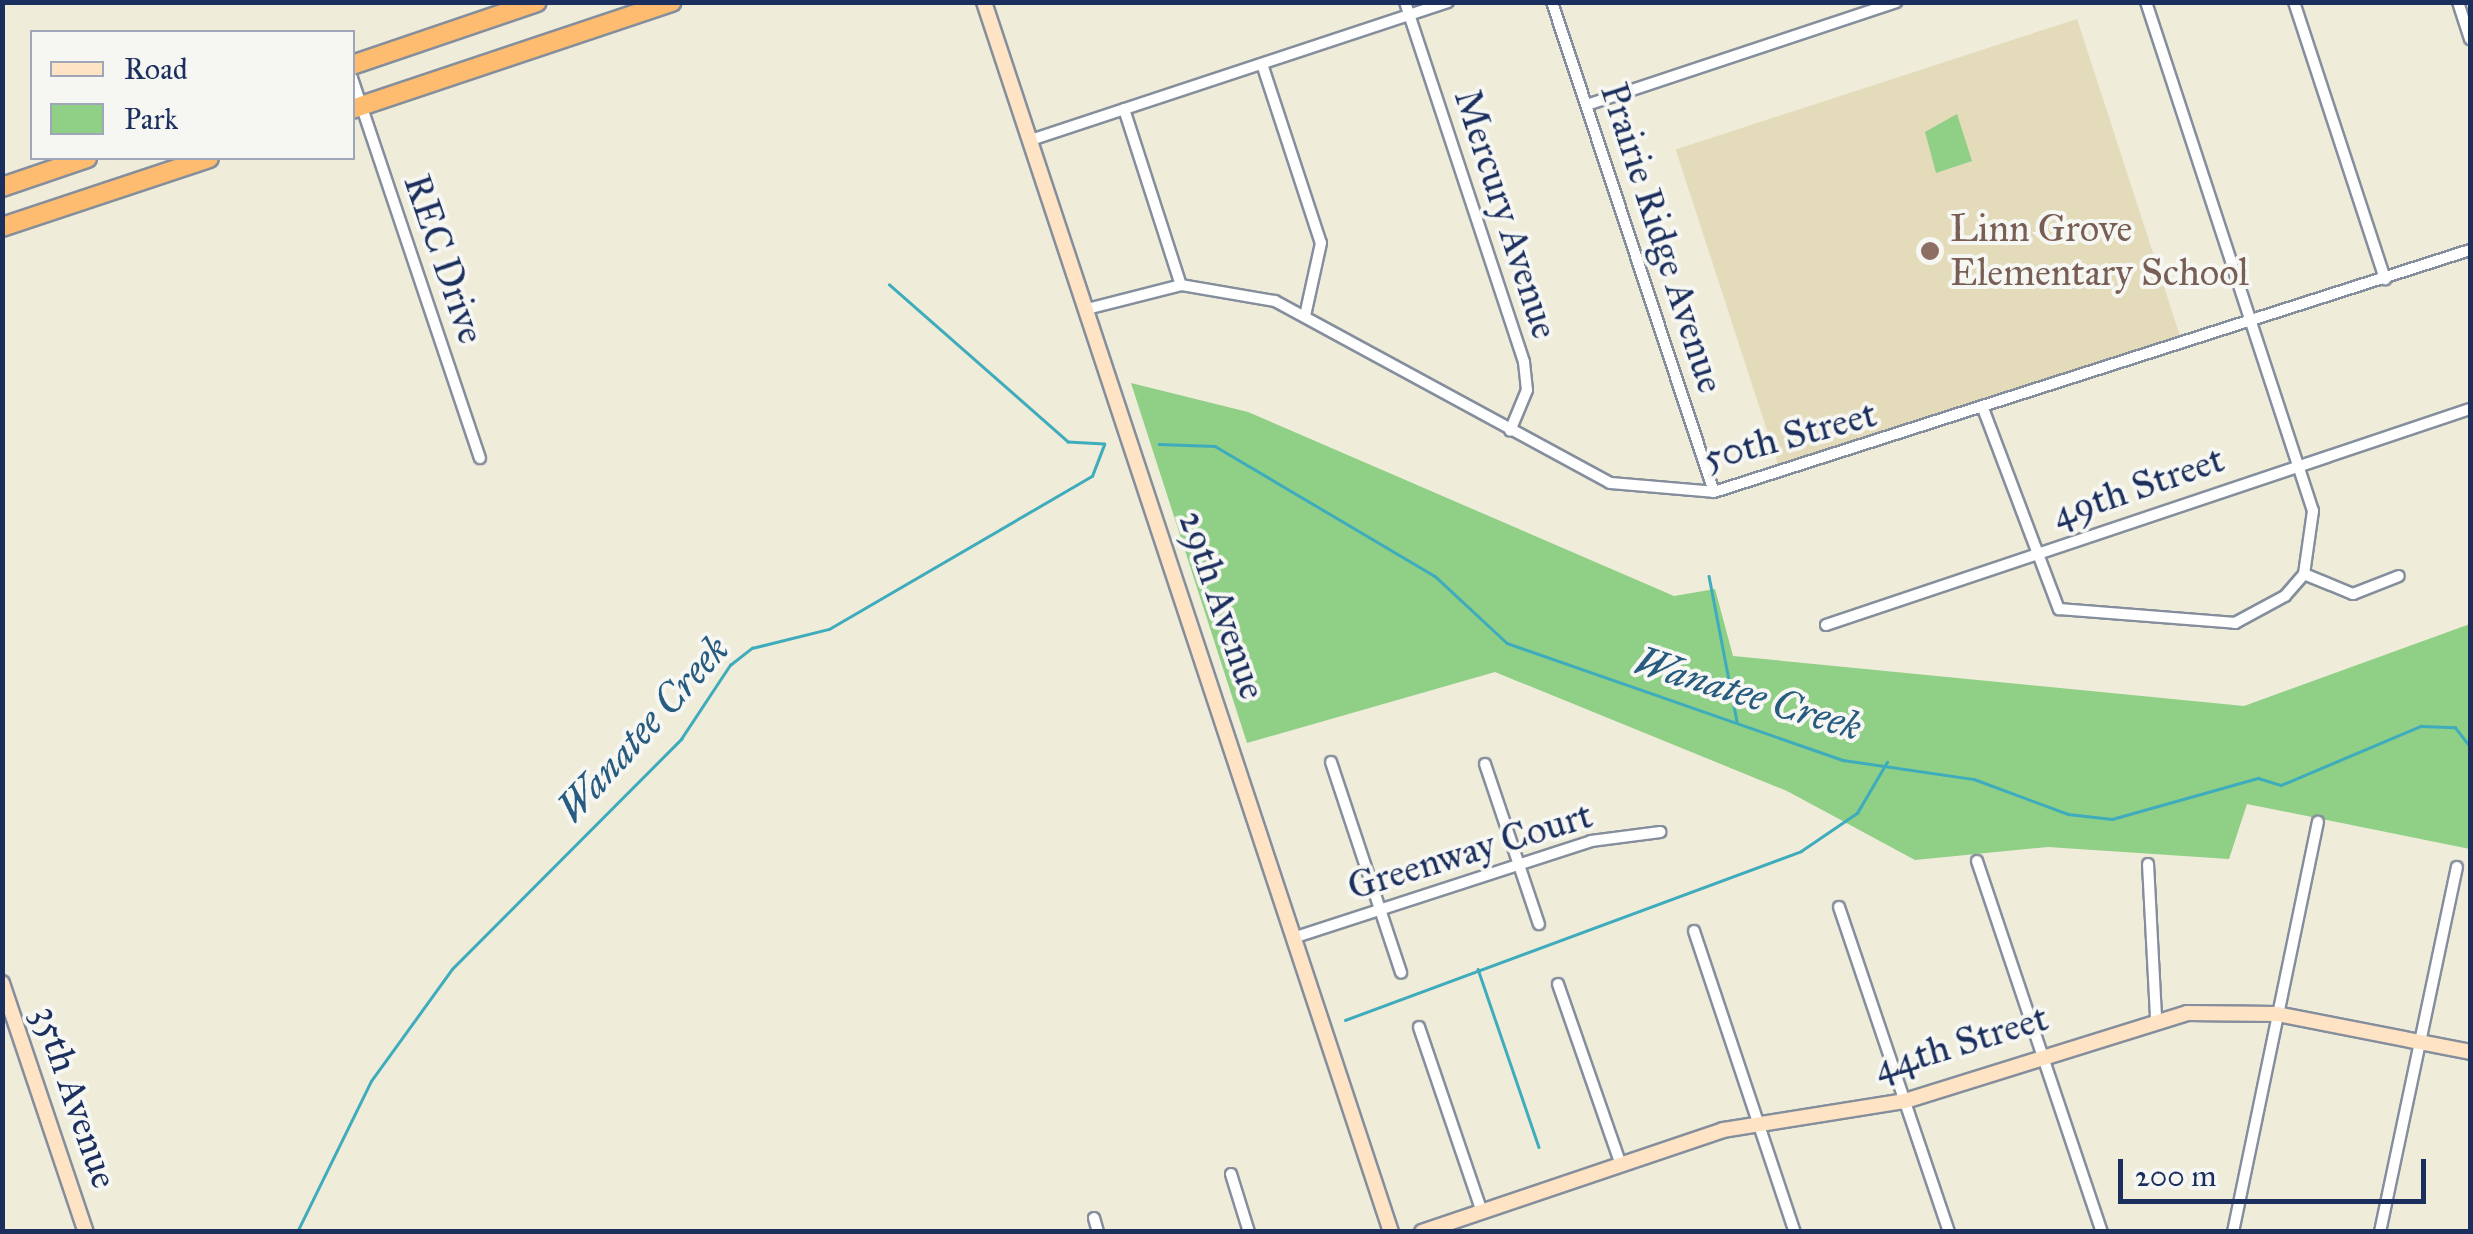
<!DOCTYPE html>
<style>
body{margin:0}
#map{position:relative;width:2473px;height:1234px;overflow:hidden;background:#efecd9;font-family:"IM FELL Great Primer",serif}
div>[style]{position:absolute}
[style*='--x']{left:calc(var(--x)*1px);top:calc(var(--y)*1px);width:calc(var(--w)*1px);rotate:calc(var(--a)*1deg)}
.built>*{inset:0;background:#e3dbba;transform-origin:0 0}
.green>*{inset:0;background:#8fcf86}
.stream>*{height:2.5px;margin:-1.25px;padding:0 1.25px;transform-origin:1.25px;border-radius:1.25px;background:#3eacbc}
.roads{filter:drop-shadow(2px 0 #858e9c) drop-shadow(-2px 0 #858e9c) drop-shadow(0 2px #858e9c) drop-shadow(0 -2px #858e9c)}
.street>*{height:10px;margin:-5px;padding:0 5px;transform-origin:5px;border-radius:5px;background:#fff}
.secondary>*{height:14px;margin:-7px;padding:0 7px;transform-origin:7px;border-radius:7px;background:#fee4c5}
.highway>*{height:18px;margin:-9px;padding:0 9px;transform-origin:9px;border-radius:9px;background:#fdbc6f}
.dots>*{width:28px;height:28px;translate:-50% -50%;box-sizing:border-box;border:5px solid #f6f6f2;border-radius:50%}
span{translate:-50% -50%;white-space:nowrap;text-align:center;line-height:1.15;-webkit-text-stroke:8px #f6f6f2;paint-order:stroke}
.street-label{font-size:38px;color:#1b2f5e}
.education-label{font-size:38px;color:#785e54}
.left{translate:0 -50%;text-align:left}
.water-label{font-size:40px;color:#275b7f;font-style:italic}
.frame{position:absolute;inset:0;border:5px solid #1b2f5e;pointer-events:none}
.legend{position:absolute;left:30px;top:30px;width:325px;height:130px;box-sizing:border-box;background:#f6f6f2;border:2px solid #9ea6b7;margin:0;padding:12px 18px;list-style:none;font-size:30px;color:#1b2f5e}
.legend li{display:flex;align-items:center;gap:20px;height:50px}
.legend b{width:50px;border:2px solid #9ea6b7}
.scale{position:absolute;left:2118px;top:1159px;width:308px;height:45px;box-sizing:border-box;border:5px solid #1b2f5e;border-top:0;padding-left:12px;font-size:30px;line-height:35px;white-space:nowrap;color:#1b2f5e;-webkit-text-stroke:8px #f6f6f2;paint-order:stroke}
</style>
<div id="map">
<div class="built">
<i style="left:2077px;top:19px;width:345px;height:422px;rotate:72deg"></i>
</div>
<div class="green">
<i style="clip-path:polygon(1957px 114px,1972px 161px,1936px 173px,1925px 132px)"></i>
<i style="clip-path:polygon(1131px 383px,1248px 412px,1674px 596px,1715px 589px,1733px 656px,2244px 706px,2470px 624px,2470px 849px,2247px 804px,2229px 859px,2048px 847px,1915px 860px,1787px 791px,1495px 672px,1247px 743px)"></i>
</div>
<div class="stream">
<i style="--x:1159;--y:444;--w:56;--a:2"></i>
<i style="--x:1215;--y:446;--w:256;--a:30.6"></i>
<i style="--x:1435;--y:576;--w:98;--a:42.9"></i>
<i style="--x:1507;--y:643;--w:356;--a:19.2"></i>
<i style="--x:1843;--y:760;--w:132;--a:8.3"></i>
<i style="--x:1974;--y:779;--w:100;--a:20.4"></i>
<i style="--x:2068;--y:814;--w:44;--a:6.5"></i>
<i style="--x:2112;--y:819;--w:152;--a:-15.7"></i>
<i style="--x:2258;--y:778;--w:24;--a:17"></i>
<i style="--x:2281;--y:785;--w:152;--a:-22.9"></i>
<i style="--x:2421;--y:726;--w:34;--a:2"></i>
<i style="--x:2455;--y:727;--w:24;--a:52"></i>
<i style="--x:1709;--y:576;--w:148;--a:79.1"></i>
<i style="--x:1478;--y:969;--w:188;--a:71.1"></i>
<i style="--x:1345;--y:1020;--w:486;--a:-20.3"></i>
<i style="--x:1801;--y:851;--w:68;--a:-34.2"></i>
<i style="--x:1857;--y:813;--w:59;--a:-59.5"></i>
<i style="--x:297;--y:1232;--w:168;--a:-63.9"></i>
<i style="--x:371;--y:1081;--w:138;--a:-54.1"></i>
<i style="--x:452;--y:969;--w:325;--a:-45.1"></i>
<i style="--x:681;--y:739;--w:89;--a:-56.5"></i>
<i style="--x:730;--y:665;--w:28;--a:-38"></i>
<i style="--x:752;--y:648;--w:79;--a:-13.9"></i>
<i style="--x:829;--y:629;--w:304;--a:-30.2"></i>
<i style="--x:1092;--y:476;--w:34;--a:-69"></i>
<i style="--x:1104;--y:444;--w:36;--a:-177"></i>
<i style="--x:1068;--y:442;--w:238;--a:-138.7"></i>
</div>
<div class="roads">
<div class="street">
<i style="--x:1405;--y:2;--w:379;--a:71.7"></i>
<i style="--x:1524;--y:362;--w:28;--a:84"></i>
<i style="--x:1527;--y:390;--w:44;--a:112.5"></i>
<i style="--x:1552;--y:2;--w:516;--a:71.71"></i>
<i style="--x:2294;--y:2;--w:292;--a:71.8"></i>
<i style="--x:2458;--y:2;--w:39;--a:72"></i>
<i style="--x:1262;--y:64;--w:188;--a:71.8"></i>
<i style="--x:1321;--y:243;--w:75;--a:102.4"></i>
<i style="--x:352;--y:78;--w:401;--a:71.4"></i>
<i style="--x:1587;--y:105;--w:326;--a:-18.4"></i>
<i style="--x:1124;--y:109;--w:185;--a:72.1"></i>
<i style="--x:1031;--y:140;--w:439;--a:-18.3"></i>
<i style="--x:1087;--y:309;--w:97;--a:-14.3"></i>
<i style="--x:1181;--y:285;--w:95;--a:9.7"></i>
<i style="--x:1275;--y:301;--w:381;--a:28.5"></i>
<i style="--x:1610;--y:483;--w:104;--a:4.9"></i>
<i style="--x:1714;--y:492;--w:794;--a:-17.75"></i>
<i style="--x:1984;--y:411;--w:212;--a:69.3"></i>
<i style="--x:2059;--y:609;--w:177;--a:4.5"></i>
<i style="--x:2235;--y:623;--w:57;--a:-28.4"></i>
<i style="--x:2285;--y:596;--w:29;--a:-49"></i>
<i style="--x:2304;--y:574;--w:64;--a:-81.9"></i>
<i style="--x:2313;--y:511;--w:536;--a:-108.16"></i>
<i style="--x:2304;--y:574;--w:53;--a:22.2"></i>
<i style="--x:2353;--y:594;--w:49;--a:-21.4"></i>
<i style="--x:1826;--y:625;--w:679;--a:-18.54"></i>
<i style="--x:1331;--y:762;--w:222;--a:71.6"></i>
<i style="--x:1485;--y:764;--w:169;--a:71.4"></i>
<i style="--x:1977;--y:861;--w:391;--a:71.4"></i>
<i style="--x:2148;--y:864;--w:155;--a:87"></i>
<i style="--x:1839;--y:907;--w:343;--a:71.3"></i>
<i style="--x:1694;--y:931;--w:317;--a:71.5"></i>
<i style="--x:1299;--y:936;--w:307;--a:-18"></i>
<i style="--x:1591;--y:841;--w:70;--a:-7.4"></i>
<i style="--x:1558;--y:984;--w:192;--a:70.8"></i>
<i style="--x:1419;--y:1027;--w:195;--a:71.2"></i>
<i style="--x:1231;--y:1174;--w:61;--a:72.8"></i>
<i style="--x:1094;--y:1218;--w:15;--a:74"></i>
<i style="--x:2233;--y:1232;--w:419;--a:-78.3"></i>
<i style="--x:2380;--y:1232;--w:373;--a:-78.1"></i>
</div>
<div class="secondary">
<i style="--x:984;--y:2;--w:1296;--a:71.69"></i>
<i style="--x:2;--y:983;--w:263;--a:71.4"></i>
<i style="--x:1422;--y:1232;--w:318;--a:-18.7"></i>
<i style="--x:1723;--y:1130;--w:184;--a:-9.1"></i>
<i style="--x:1905;--y:1101;--w:295;--a:-17.3"></i>
<i style="--x:2187;--y:1013;--w:90;--a:0.6"></i>
<i style="--x:2277;--y:1014;--w:197;--a:11.1"></i>
</div>
<div class="highway">
<i style="--x:352;--y:65;--w:195;--a:-18.8"></i>
<i style="--x:352;--y:109;--w:337;--a:-18.5"></i>
<i style="--x:2;--y:187;--w:90;--a:-18.8"></i>
<i style="--x:2;--y:227;--w:218;--a:-18.4"></i>
</div>
</div>
<div class="dots">
<i style="left:1930px;top:251px;background:#8d6e63"></i>
</div>
<div class="street-label">
<span style="left:1506px;top:214px;rotate:72deg">Mercury Avenue</span>
<span style="left:1662px;top:238px;rotate:72deg">Prairie Ridge Avenue</span>
<span style="left:444px;top:259px;rotate:71deg">REC Drive</span>
<span style="left:1790px;top:436px;rotate:-15deg">50th Street</span>
<span style="left:2138px;top:487px;rotate:-19deg">49th Street</span>
<span style="left:1222px;top:605px;rotate:71deg">29th Avenue</span>
<span style="left:1470px;top:851px;rotate:-17deg">Greenway Court</span>
<span style="left:1961px;top:1043px;rotate:-17deg">44th Street</span>
<span style="left:75px;top:1097px;rotate:71deg">35th Avenue</span>
</div>
<div class="education-label">
<span class="left" style="left:1950px;top:251px">Linn Grove<br>Elementary School</span>
</div>
<div class="water-label">
<span style="left:1748px;top:694px;rotate:17deg">Wanatee Creek</span>
<span style="left:643px;top:729px;rotate:-48deg">Wanatee Creek</span>
</div>
<div class="frame"></div>
<ul class="legend">
<li><b style="height:12px;background:#fee4c5"></b>Road</li>
<li><b style="height:28px;background:#8fcf86"></b>Park</li>
</ul>
<div class="scale">200 m</div>
</div>
